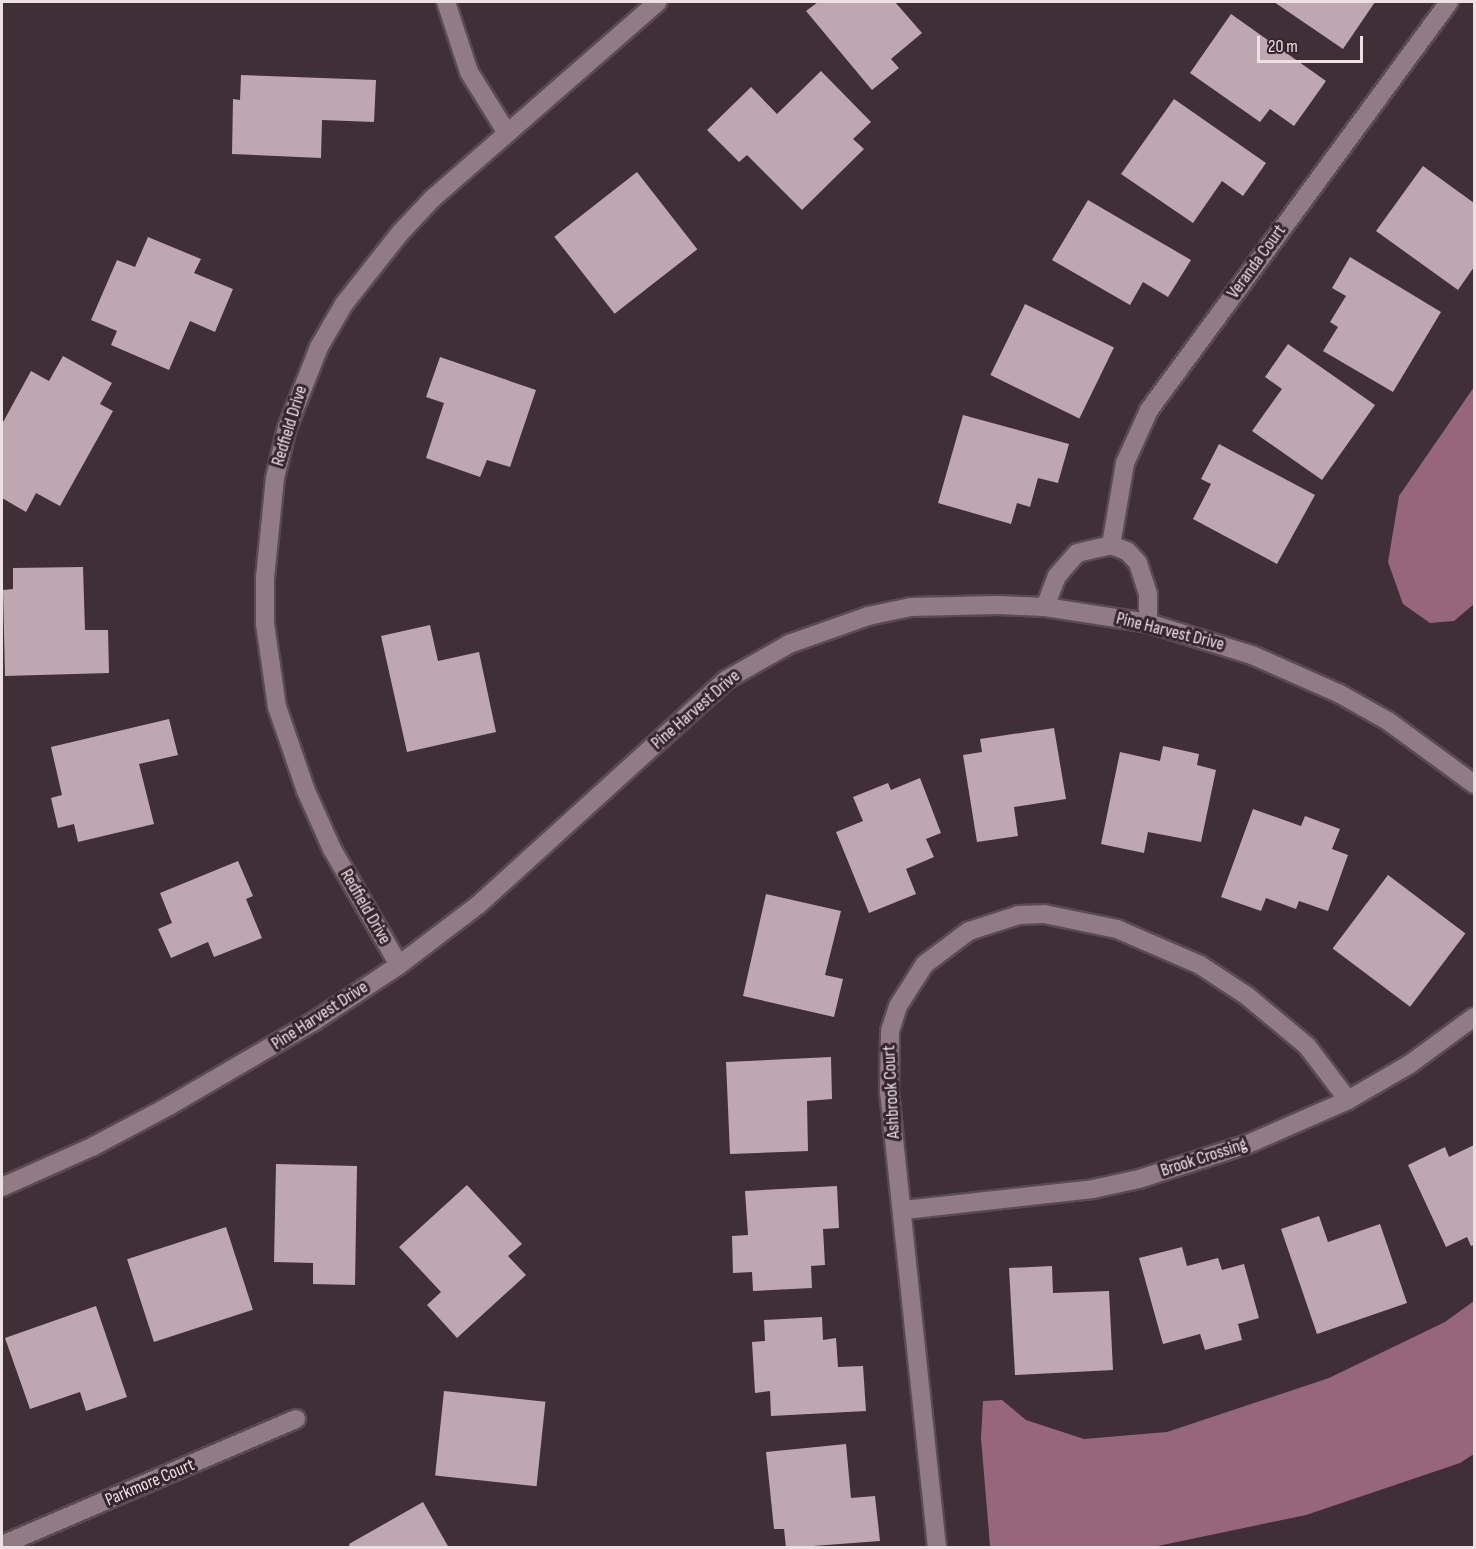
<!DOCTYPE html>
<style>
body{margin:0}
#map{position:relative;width:1476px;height:1549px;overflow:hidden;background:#412f37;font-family:"Sofia Sans Condensed",sans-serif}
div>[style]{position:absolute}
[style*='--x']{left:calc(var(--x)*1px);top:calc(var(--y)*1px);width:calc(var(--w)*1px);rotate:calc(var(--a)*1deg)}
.water>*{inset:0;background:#97667d}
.building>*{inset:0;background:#bea7b1;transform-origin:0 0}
.roads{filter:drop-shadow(2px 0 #5a4b52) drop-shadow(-2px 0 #5a4b52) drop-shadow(0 2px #5a4b52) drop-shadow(0 -2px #5a4b52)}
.minor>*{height:18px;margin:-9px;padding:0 9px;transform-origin:9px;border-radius:9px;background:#917b85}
span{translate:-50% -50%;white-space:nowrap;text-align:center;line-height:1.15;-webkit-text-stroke:6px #36252d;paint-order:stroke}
.street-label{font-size:18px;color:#ece0e5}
.frame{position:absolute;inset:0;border:3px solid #ece0e5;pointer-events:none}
.scale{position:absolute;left:1257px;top:36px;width:106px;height:27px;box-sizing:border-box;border:3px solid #ece0e5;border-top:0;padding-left:8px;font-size:18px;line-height:21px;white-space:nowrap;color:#ece0e5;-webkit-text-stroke:4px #36252d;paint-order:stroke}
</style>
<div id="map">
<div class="water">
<i style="clip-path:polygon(1474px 387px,1474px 604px,1454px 621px,1430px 623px,1403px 604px,1388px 562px,1399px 496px)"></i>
<i style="clip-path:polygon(1474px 1301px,1474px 1454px,1460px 1463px,1306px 1515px,1153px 1547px,990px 1546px,981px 1438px,983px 1401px,1002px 1400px,1026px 1420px,1084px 1439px,1167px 1432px,1329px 1378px,1445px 1322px)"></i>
</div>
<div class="building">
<i style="clip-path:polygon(818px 2px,895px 2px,922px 33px,891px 59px,899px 68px,872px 90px,806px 11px)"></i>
<i style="clip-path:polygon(1274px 2px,1375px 2px,1343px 49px)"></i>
<i style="clip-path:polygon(1231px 14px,1326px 81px,1294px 126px,1270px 109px,1260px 122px,1190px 73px)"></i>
<i style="clip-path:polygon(821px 71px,871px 122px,853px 139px,864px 149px,802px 210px,747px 155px,739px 162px,707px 130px,751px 87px,777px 114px)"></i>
<i style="clip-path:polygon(241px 75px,376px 80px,374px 122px,322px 120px,321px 158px,232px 154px,233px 99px,240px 100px)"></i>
<i style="clip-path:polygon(1174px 99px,1266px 163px,1243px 196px,1222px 181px,1193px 223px,1121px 174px)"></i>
<i style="clip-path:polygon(1423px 166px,1474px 203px,1474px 267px,1458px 290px,1376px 231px)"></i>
<i style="left:637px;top:172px;width:98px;height:105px;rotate:52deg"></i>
<i style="clip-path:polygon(1088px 200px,1191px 260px,1168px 297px,1143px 282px,1130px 305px,1052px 260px)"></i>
<i style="clip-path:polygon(148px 237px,201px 259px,194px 273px,233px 289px,215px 332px,190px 321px,169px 370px,111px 345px,117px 331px,91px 320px,117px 260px,135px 267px)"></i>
<i style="clip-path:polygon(1350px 257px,1441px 312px,1393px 392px,1323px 351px,1338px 327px,1330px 322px,1346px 296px,1332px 288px)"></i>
<i style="left:1025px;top:304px;width:99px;height:79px;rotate:26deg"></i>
<i style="clip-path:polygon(1288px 344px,1375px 405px,1322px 480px,1252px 431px,1282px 389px,1265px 377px)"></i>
<i style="clip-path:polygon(63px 356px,112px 383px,100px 404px,113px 411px,60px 506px,36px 493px,26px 512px,2px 498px,2px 424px,31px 371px,49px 381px)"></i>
<i style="clip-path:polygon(440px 357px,536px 390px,510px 467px,487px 460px,480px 477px,426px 458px,444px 403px,426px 397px)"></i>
<i style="clip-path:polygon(963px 415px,1069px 444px,1058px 483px,1038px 478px,1030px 507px,1017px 503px,1011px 524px,938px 503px)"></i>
<i style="clip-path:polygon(1219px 444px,1315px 495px,1277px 564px,1193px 519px,1211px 484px,1201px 479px)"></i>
<i style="clip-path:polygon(83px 567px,85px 630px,108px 630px,109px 673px,5px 676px,3px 590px,13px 589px,13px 568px)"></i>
<i style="clip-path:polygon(430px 625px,438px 661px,479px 652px,496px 732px,407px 752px,381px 636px)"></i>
<i style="clip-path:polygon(169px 719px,178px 755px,139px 764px,154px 824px,78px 842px,74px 824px,58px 828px,51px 798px,62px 795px,51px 747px)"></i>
<i style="clip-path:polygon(1054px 728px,1066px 799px,1014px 807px,1018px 836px,977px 842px,963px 755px,982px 752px,980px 739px)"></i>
<i style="clip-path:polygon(1163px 746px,1199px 754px,1197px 765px,1216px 770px,1201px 842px,1148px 832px,1144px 853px,1101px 844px,1120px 752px,1160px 761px)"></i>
<i style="clip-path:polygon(920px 778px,941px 833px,926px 839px,934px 857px,906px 869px,916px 894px,869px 913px,836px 832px,863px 821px,853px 797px,888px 783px,891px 790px)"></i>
<i style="clip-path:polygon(1253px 809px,1301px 826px,1305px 816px,1340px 829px,1332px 849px,1348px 855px,1328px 911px,1299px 901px,1296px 909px,1266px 898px,1261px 911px,1221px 897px)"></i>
<i style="clip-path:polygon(238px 861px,253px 896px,246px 899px,262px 938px,214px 957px,208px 942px,171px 958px,158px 929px,172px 923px,160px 893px)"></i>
<i style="left:1388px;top:875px;width:97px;height:92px;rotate:37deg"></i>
<i style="clip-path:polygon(766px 894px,841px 911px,825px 975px,843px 979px,834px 1017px,743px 996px)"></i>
<i style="clip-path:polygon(831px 1057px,832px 1099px,807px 1101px,808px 1151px,730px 1154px,726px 1062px)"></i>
<i style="clip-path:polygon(1474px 1145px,1474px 1245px,1471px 1246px,1467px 1237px,1446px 1247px,1408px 1165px,1445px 1147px,1449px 1157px)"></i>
<i style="clip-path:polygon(276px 1164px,357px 1166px,355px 1285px,313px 1284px,313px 1263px,274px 1262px)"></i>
<i style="clip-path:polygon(467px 1185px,522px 1244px,508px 1256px,526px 1275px,457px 1338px,427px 1305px,441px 1292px,399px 1247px)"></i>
<i style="clip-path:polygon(837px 1186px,839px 1228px,823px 1229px,825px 1265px,811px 1266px,812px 1288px,753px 1291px,752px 1272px,733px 1273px,732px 1236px,748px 1235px,745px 1191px)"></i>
<i style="clip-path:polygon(1319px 1216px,1328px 1242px,1380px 1224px,1407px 1303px,1317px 1334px,1281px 1229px)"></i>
<i style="left:226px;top:1227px;width:87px;height:104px;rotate:72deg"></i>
<i style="clip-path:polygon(1182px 1247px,1187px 1266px,1218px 1258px,1222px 1270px,1244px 1264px,1259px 1318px,1238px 1324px,1242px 1340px,1205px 1350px,1200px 1334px,1163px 1344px,1139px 1258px)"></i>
<i style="clip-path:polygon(1052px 1266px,1053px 1293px,1109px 1291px,1113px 1370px,1015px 1375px,1009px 1268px)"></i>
<i style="clip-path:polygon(96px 1306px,127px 1397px,86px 1411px,80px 1392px,30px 1409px,5px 1338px)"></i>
<i style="clip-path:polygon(822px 1317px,823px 1340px,836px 1338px,838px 1367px,863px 1366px,866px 1411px,771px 1416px,770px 1391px,755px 1393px,752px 1342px,765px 1341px,764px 1320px)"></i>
<i style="left:444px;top:1391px;width:102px;height:85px;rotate:6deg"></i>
<i style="clip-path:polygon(846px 1444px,851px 1498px,875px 1496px,880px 1541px,786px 1548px,784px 1529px,774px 1529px,766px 1452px)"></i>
<i style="clip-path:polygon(423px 1502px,449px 1548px,350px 1548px,349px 1544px)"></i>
</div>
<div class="roads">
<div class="minor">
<i style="--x:446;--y:2;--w:74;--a:71.8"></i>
<i style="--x:469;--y:72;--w:72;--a:58.1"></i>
<i style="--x:1111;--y:545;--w:83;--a:-80.3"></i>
<i style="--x:1125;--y:463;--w:58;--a:-65.6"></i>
<i style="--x:1149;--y:410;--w:506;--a:-53.67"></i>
<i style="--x:1045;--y:607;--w:33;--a:-69"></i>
<i style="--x:1057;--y:576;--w:30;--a:-49"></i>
<i style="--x:1077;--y:553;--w:35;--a:-13"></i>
<i style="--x:1111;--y:545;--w:17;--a:21"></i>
<i style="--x:1127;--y:551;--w:16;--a:47"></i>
<i style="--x:1138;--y:563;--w:33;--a:72"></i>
<i style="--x:1148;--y:594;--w:29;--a:90"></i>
<i style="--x:399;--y:965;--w:134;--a:-120"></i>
<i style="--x:332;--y:849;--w:64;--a:-114.1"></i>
<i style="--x:306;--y:791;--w:89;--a:-109"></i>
<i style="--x:277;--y:707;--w:84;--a:-98.2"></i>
<i style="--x:265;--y:624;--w:46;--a:-90"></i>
<i style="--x:265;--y:578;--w:100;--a:-84.3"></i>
<i style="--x:275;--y:478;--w:51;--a:-76.5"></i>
<i style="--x:287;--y:428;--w:87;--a:-68.4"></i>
<i style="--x:319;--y:347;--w:50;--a:-59.8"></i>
<i style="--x:344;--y:304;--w:90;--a:-51.7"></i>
<i style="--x:400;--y:233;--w:48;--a:-46.7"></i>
<i style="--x:433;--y:198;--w:298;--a:-41.1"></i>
<i style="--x:2;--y:1187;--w:98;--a:-24"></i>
<i style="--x:92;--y:1147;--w:87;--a:-28"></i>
<i style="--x:169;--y:1106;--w:167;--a:-30.3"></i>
<i style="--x:313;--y:1022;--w:103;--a:-33.5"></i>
<i style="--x:399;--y:965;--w:99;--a:-37.2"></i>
<i style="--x:478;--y:905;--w:335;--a:-42.2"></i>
<i style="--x:726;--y:680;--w:73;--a:-29.7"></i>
<i style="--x:789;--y:644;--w:84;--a:-19.5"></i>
<i style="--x:868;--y:616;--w:44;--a:-11.8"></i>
<i style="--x:911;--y:607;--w:86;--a:-1.3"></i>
<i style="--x:997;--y:605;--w:48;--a:2.4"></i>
<i style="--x:1045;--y:607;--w:104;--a:8.8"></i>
<i style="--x:1148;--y:623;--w:109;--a:17.1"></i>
<i style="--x:1252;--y:655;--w:96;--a:23.9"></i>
<i style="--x:1340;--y:694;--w:55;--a:29.4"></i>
<i style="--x:1388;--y:721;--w:107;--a:36.2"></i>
<i style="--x:904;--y:1210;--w:190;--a:-6.3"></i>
<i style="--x:1093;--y:1189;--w:47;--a:-12.3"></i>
<i style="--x:1139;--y:1179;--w:114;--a:-17.8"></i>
<i style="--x:1248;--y:1144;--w:109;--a:-23.7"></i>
<i style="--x:1348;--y:1100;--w:72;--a:-30.1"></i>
<i style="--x:1410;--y:1064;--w:79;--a:-36.3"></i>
<i style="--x:2;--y:1545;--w:320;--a:-23.2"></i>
<i style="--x:937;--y:1548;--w:460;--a:-96"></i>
<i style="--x:889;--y:1091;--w:60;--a:-89"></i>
<i style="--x:890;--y:1031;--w:26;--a:-72"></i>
<i style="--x:898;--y:1006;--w:50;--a:-57.3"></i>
<i style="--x:925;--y:964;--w:55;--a:-36.9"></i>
<i style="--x:969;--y:931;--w:52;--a:-17.7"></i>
<i style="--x:1019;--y:915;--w:25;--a:-2"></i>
<i style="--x:1044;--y:914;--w:75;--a:11.6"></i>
<i style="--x:1117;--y:929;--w:90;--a:23.4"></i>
<i style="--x:1200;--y:965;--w:56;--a:33.4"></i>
<i style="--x:1247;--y:996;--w:78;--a:39.8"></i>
<i style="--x:1307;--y:1046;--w:68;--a:52.8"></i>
</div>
</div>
<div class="street-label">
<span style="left:1257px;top:262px;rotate:-54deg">Veranda Court</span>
<span style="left:290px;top:426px;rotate:-73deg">Redfield Drive</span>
<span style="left:1170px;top:632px;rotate:14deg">Pine Harvest Drive</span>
<span style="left:696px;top:710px;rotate:-41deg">Pine Harvest Drive</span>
<span style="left:365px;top:907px;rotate:60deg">Redfield Drive</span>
<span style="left:320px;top:1016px;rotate:-33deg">Pine Harvest Drive</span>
<span style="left:892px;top:1092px;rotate:-93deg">Ashbrook Court</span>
<span style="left:1204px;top:1158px;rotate:-18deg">Brook Crossing</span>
<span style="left:150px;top:1483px;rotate:-23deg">Parkmore Court</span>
</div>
<div class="frame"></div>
<div class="scale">20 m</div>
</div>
